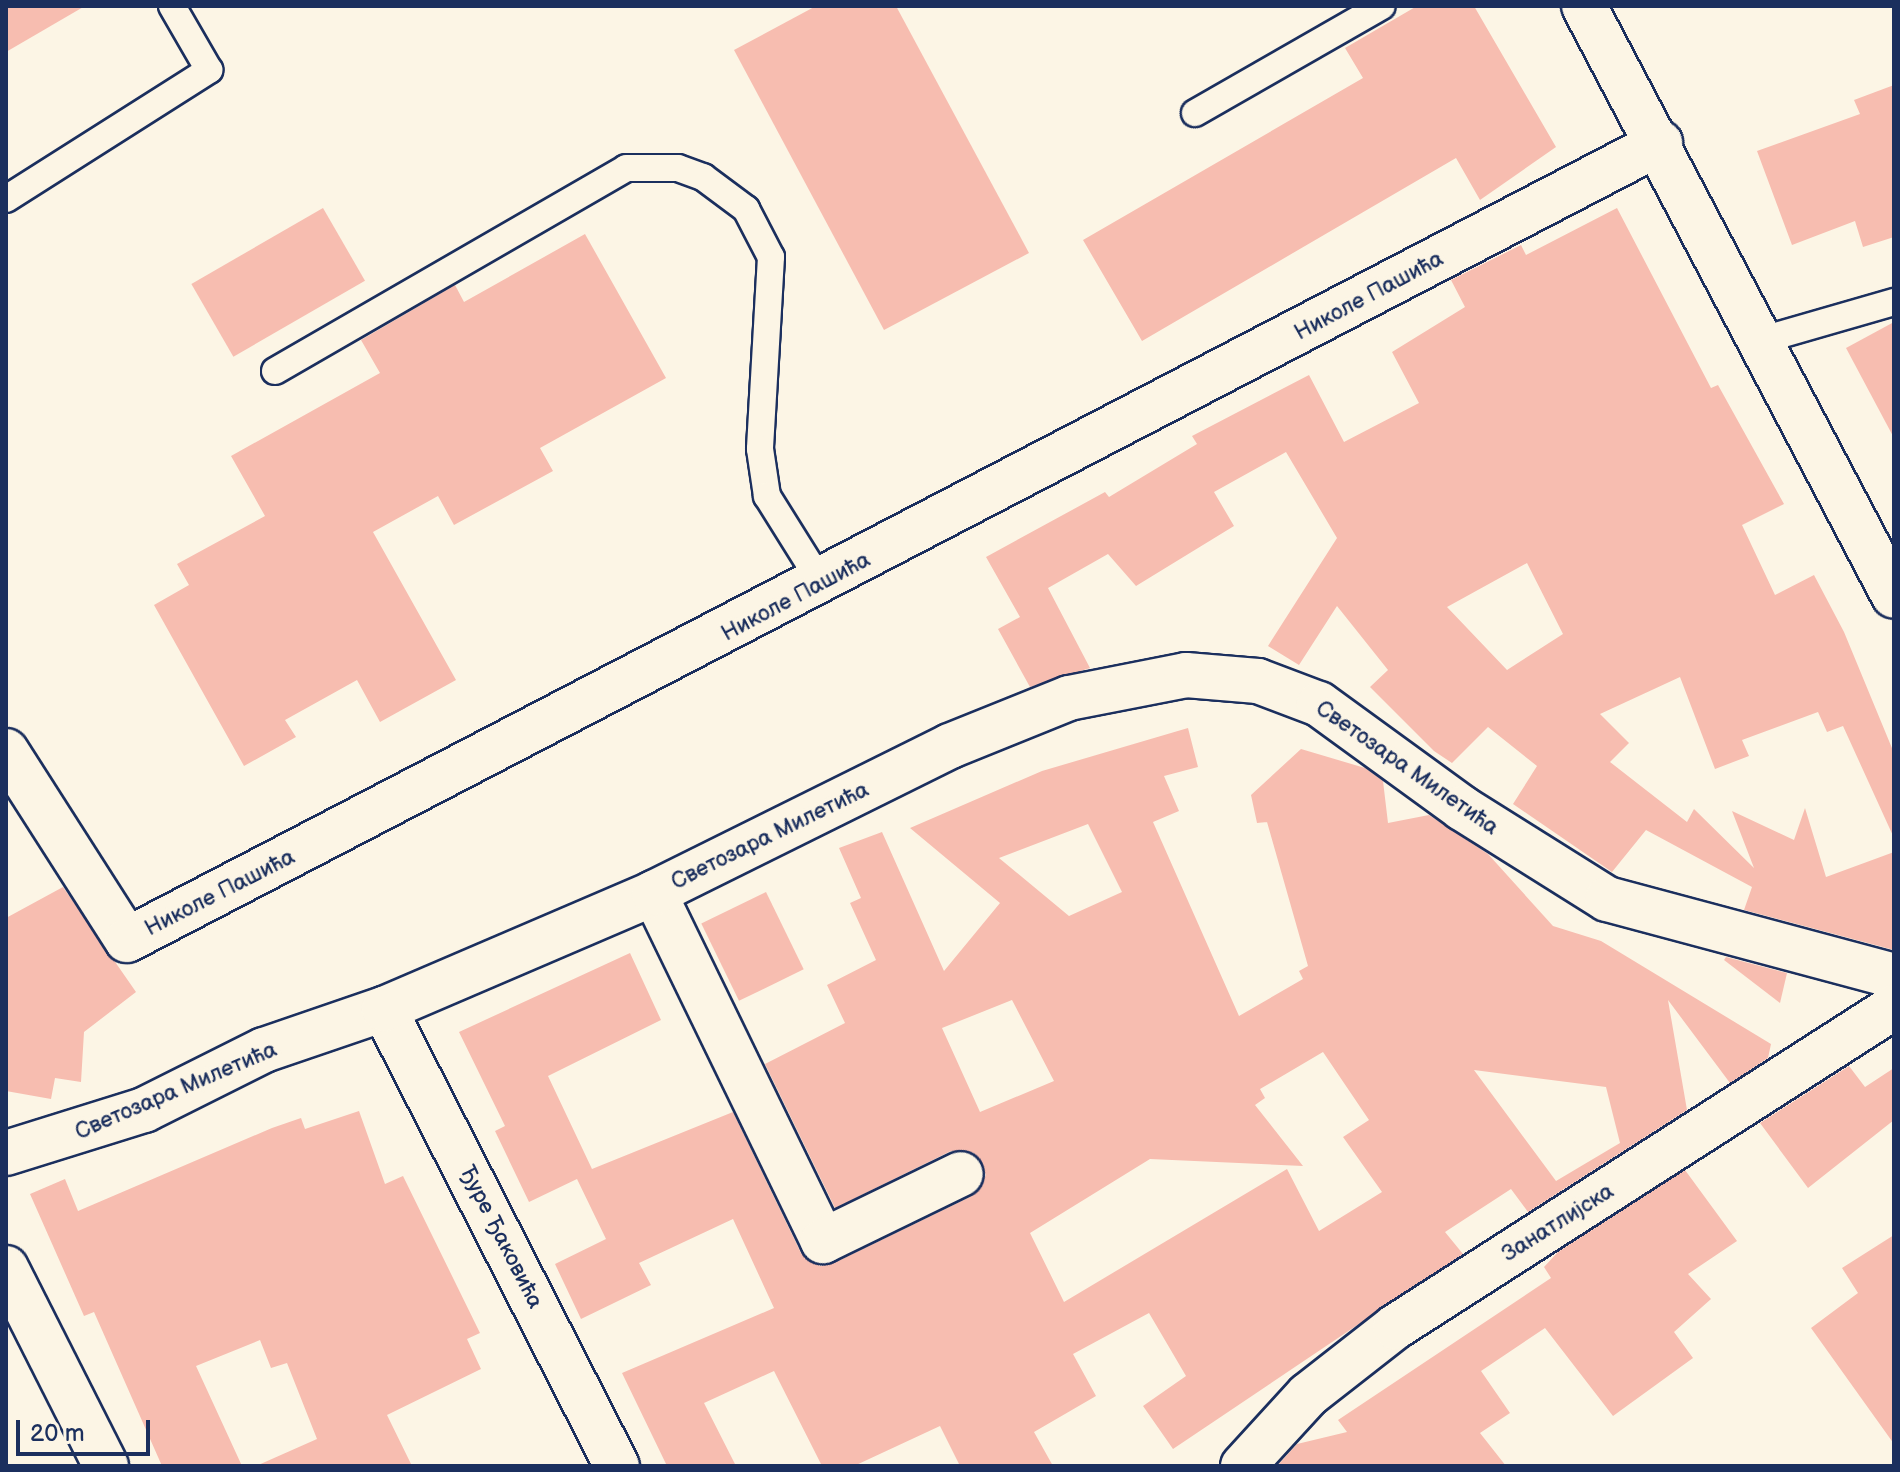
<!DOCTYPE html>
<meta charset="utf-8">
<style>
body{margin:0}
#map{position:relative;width:1900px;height:1472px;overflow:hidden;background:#fcf5e5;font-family:"Balsamiq Sans",sans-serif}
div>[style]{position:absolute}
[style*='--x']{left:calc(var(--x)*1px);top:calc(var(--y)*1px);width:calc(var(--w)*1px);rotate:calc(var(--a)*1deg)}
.building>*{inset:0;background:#f7bdb0;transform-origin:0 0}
.roads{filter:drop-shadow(2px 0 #1b2f5e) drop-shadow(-2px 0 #1b2f5e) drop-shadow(0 2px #1b2f5e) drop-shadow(0 -2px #1b2f5e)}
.service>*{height:26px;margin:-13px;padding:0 13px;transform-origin:13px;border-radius:13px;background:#fcf5e5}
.minor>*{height:44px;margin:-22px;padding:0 22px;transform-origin:22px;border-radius:22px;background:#fcf5e5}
.secondary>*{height:44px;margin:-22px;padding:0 22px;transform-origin:22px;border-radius:22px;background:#fcf5e5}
span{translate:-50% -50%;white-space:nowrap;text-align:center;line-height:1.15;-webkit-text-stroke:7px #fcf5e5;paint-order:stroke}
.street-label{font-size:22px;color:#1b2f5e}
.frame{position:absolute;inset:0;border:8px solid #1b2f5e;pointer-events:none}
.scale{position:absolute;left:16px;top:1420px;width:134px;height:36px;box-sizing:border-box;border:4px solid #1b2f5e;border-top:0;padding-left:10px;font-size:24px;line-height:28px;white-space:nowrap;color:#1b2f5e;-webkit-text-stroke:6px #fcf5e5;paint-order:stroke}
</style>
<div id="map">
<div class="building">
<i style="clip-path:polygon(6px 6px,85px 6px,6px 52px)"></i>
<i style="clip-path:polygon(816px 6px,896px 6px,1029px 253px,884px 330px,734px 50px)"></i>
<i style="clip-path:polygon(1417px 6px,1474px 6px,1556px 147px,1480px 200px,1456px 158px,1142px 341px,1083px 240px,1363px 78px,1345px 48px)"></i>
<i style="clip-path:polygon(1894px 85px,1894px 237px,1863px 247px,1855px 221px,1792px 245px,1757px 151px,1860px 114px,1854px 100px)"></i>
<i style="left:323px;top:208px;width:84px;height:152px;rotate:60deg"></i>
<i style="clip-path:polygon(evenodd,1617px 208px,1711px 388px,1718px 385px,1784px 504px,1742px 525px,1775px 595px,1814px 575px,1844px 632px,1894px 753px,1894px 838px,1843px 726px,1827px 732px,1818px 712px,1742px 740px,1749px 756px,1715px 769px,1680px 677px,1600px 714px,1629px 743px,1610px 762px,1687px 822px,1694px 809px,1754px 868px,1732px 811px,1794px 840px,1805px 808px,1826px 877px,1894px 852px,1894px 950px,1744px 910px,1752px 887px,1646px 830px,1612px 872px,1513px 804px,1537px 766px,1488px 727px,1452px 763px,1434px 751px,1370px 687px,1388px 670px,1337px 606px,1299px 665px,1268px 646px,1337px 538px,1286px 452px,1214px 492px,1234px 526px,1136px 586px,1108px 554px,1048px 588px,1090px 668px,1030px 687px,998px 629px,1020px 617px,986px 557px,1105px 492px,1109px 497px,1197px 444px,1192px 436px,1309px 375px,1344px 442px,1419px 403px,1392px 352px,1465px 307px,1451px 280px,1521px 245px,1526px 255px,1617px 208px,1527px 563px,1563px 634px,1507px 670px,1447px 607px,1527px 563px)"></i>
<i style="clip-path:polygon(585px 234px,666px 378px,540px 448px,553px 471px,454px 525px,438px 496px,373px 532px,456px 680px,380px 722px,357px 680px,285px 720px,296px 737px,244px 766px,154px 605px,189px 585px,177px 564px,265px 516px,231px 456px,380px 373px,361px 340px,455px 285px,464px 302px)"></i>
<i style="clip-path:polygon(1894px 322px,1894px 438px,1846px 348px)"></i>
<i style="clip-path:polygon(evenodd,1188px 728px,1198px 767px,1164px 776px,1179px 811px,1153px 822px,1239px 1016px,1303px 979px,1299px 971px,1308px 966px,1267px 822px,1257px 823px,1251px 795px,1301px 749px,1365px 768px,1383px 781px,1388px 823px,1429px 815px,1488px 854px,1553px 926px,1601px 941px,1771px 1044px,1768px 1058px,1730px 1083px,1668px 1000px,1687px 1110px,1528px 1212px,1511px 1189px,1445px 1232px,1463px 1254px,1173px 1449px,1143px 1406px,1186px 1376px,1149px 1313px,1073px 1354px,1096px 1396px,1034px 1432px,1053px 1466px,960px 1466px,940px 1426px,854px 1466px,822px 1466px,774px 1371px,704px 1403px,736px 1466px,667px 1466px,622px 1373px,774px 1308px,733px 1219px,639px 1263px,651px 1285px,581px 1319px,555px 1264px,606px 1239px,577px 1179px,529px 1202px,495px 1131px,505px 1126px,459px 1032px,630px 953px,661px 1020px,548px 1076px,592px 1169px,733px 1112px,801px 1253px,820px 1266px,834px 1263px,972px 1196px,986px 1175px,974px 1153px,951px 1151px,835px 1208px,765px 1064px,845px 1023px,827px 985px,876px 960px,850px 903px,861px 898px,839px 848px,882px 832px,944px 971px,1000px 903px,910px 828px,1042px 771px,1188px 728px,1088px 824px,1122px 892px,1069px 916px,999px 858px,1088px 824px,1188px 728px,1012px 1000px,1054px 1081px,980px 1112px,942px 1028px,1012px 1000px,1188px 728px,1323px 1052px,1369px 1120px,1343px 1137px,1382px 1192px,1319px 1231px,1287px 1169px,1064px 1302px,1030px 1233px,1150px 1159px,1303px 1166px,1255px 1105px,1265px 1098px,1260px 1089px,1323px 1052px,1188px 728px,1474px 1070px,1606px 1087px,1620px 1143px,1556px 1181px,1474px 1070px)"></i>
<i style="clip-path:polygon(63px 887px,136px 992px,84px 1032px,81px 1082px,55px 1078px,51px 1099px,6px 1091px,6px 918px)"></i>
<i style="left:766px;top:892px;width:86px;height:72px;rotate:64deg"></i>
<i style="clip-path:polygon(1726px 957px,1787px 973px,1780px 1003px,1724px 960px)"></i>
<i style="clip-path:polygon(1849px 1066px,1865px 1087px,1894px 1068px,1894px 1120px,1808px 1188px,1760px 1123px)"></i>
<i style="clip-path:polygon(359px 1111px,385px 1184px,403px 1176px,480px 1333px,467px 1339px,481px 1369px,387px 1415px,412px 1466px,256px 1466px,317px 1439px,287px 1363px,271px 1368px,260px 1340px,196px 1366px,242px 1466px,162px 1466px,94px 1312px,84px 1316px,30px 1194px,65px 1179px,78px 1211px,272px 1128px,301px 1118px,305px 1129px)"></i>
<i style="clip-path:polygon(1685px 1170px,1737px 1241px,1688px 1274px,1711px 1299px,1674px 1332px,1693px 1358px,1613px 1416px,1545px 1328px,1481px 1371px,1510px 1413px,1480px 1433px,1506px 1466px,1277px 1466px,1297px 1444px,1347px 1432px,1338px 1420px,1551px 1278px,1544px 1267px,1558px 1252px)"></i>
<i style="clip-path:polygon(1894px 1235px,1894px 1444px,1811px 1328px,1858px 1293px,1842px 1268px)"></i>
</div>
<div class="roads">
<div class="service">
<i style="--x:1195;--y:113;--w:215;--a:-29.8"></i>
<i style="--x:6;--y:199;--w:241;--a:-32.4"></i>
<i style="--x:209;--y:70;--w:74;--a:-120"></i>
<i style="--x:1759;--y:341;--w:141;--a:-16.1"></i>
<i style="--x:275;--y:371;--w:405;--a:-30"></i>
<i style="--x:626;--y:168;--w:52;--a:0"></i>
<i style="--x:678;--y:168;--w:27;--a:20"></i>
<i style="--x:703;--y:177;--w:54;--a:36.7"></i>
<i style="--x:746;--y:209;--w:54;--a:62.5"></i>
<i style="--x:771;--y:257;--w:192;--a:93.3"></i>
<i style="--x:760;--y:449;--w:48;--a:81.5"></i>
<i style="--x:767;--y:496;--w:104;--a:58"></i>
</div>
<div class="minor">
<i style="--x:6;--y:751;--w:224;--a:57.4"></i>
<i style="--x:127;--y:940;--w:1728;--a:-27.47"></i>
<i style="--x:654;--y:893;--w:387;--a:64.1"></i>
<i style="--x:823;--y:1241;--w:153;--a:-25.9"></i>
<i style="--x:384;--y:1009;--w:513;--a:62.99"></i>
<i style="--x:6;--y:1153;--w:145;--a:-17.3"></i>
<i style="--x:144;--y:1110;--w:134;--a:-26.6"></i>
<i style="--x:264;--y:1050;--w:127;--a:-18.9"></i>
<i style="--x:384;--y:1009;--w:294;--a:-23.2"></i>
<i style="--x:654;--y:893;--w:330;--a:-26.4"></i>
<i style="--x:950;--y:746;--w:128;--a:-22"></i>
<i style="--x:1069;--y:698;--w:119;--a:-11.1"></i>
<i style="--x:1186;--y:675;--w:72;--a:4.8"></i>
<i style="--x:1258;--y:681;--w:65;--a:20.7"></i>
<i style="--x:1319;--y:704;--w:177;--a:36"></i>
<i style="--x:1462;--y:808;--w:171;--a:32.1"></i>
<i style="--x:1607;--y:899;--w:297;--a:15"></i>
<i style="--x:6;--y:1268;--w:222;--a:63.2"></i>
<i style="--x:1243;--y:1466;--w:96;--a:-47.5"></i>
<i style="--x:1308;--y:1395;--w:110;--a:-38"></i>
<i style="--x:1395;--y:1327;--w:593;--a:-32.67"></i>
</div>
<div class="secondary">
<i style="--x:1584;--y:6;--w:666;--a:62.28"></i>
</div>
</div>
<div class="street-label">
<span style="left:1369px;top:296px;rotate:-28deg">Николе Пашића</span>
<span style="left:796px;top:597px;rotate:-28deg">Николе Пашића</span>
<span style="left:1407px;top:768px;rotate:35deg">Светозара Милетића</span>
<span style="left:770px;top:836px;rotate:-26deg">Светозара Милетића</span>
<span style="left:220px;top:893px;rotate:-27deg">Николе Пашића</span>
<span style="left:176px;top:1091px;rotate:-23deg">Светозара Милетића</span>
<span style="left:1558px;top:1223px;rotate:-32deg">Занатлијска</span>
<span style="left:501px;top:1237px;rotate:63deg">Ђуре Ђаковића</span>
</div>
<div class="frame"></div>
<div class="scale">20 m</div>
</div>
